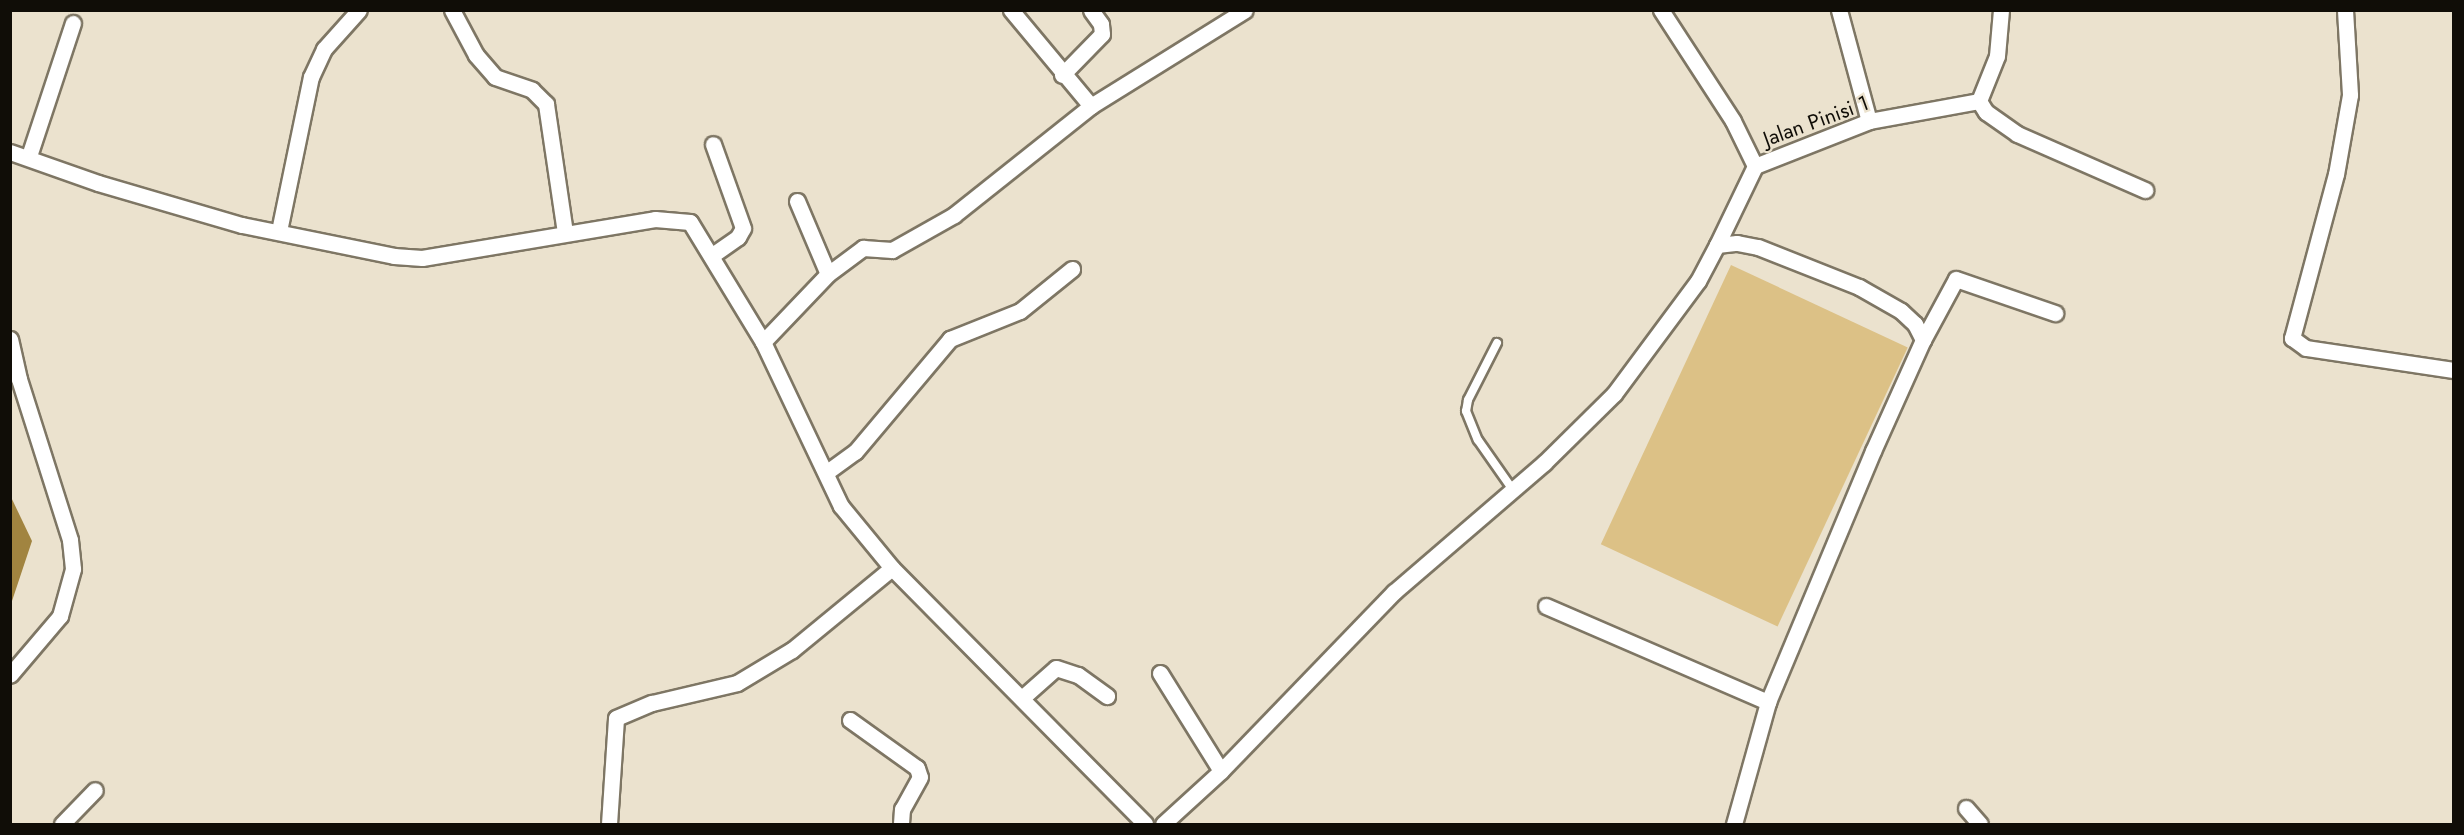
<!DOCTYPE html>
<style>
body{margin:0}
#map{position:relative;width:2464px;height:835px;overflow:hidden;background:#ebe2ce;font-family:Jost,sans-serif}
div>[style]{position:absolute}
[style*='--x']{left:calc(var(--x)*1px);top:calc(var(--y)*1px);width:calc(var(--w)*1px);rotate:calc(var(--a)*1deg)}
.green>*{inset:0;background:#dcc186;transform-origin:0 0}
.water>*{inset:0;background:#a18440}
.roads{filter:drop-shadow(2px 0 #7e7664) drop-shadow(-2px 0 #7e7664) drop-shadow(0 2px #7e7664) drop-shadow(0 -2px #7e7664)}
.lane>*{height:8px;margin:-4px;padding:0 4px;transform-origin:4px;border-radius:4px;background:#fff}
.street>*{height:15px;margin:-7.5px;padding:0 7.5px;transform-origin:7.5px;border-radius:7.5px;background:#fff}
span{translate:-50% -50%;white-space:nowrap;text-align:center;line-height:1.15;-webkit-text-stroke:4.5px #ebe2ce;paint-order:stroke}
.street-label{font-size:21px;color:#100d07}
.frame{position:absolute;inset:0;border:12px solid #100d07;pointer-events:none}
</style>
<div id="map">
<div class="green">
<i style="left:1731px;top:265px;width:195px;height:308px;rotate:25deg"></i>
</div>
<div class="water">
<i style="clip-path:polygon(10px 495px,32px 541px,11px 604px,10px 604px)"></i>
</div>
<div class="roads">
<div class="lane">
<i style="--x:1497;--y:343;--w:64;--a:117"></i>
<i style="--x:1468;--y:400;--w:11;--a:100"></i>
<i style="--x:1466;--y:411;--w:31;--a:68"></i>
<i style="--x:1478;--y:440;--w:61;--a:55"></i>
</div>
<div class="street">
<i style="--x:452;--y:10;--w:51;--a:61.9"></i>
<i style="--x:476;--y:55;--w:29;--a:49"></i>
<i style="--x:495;--y:77;--w:39;--a:19"></i>
<i style="--x:532;--y:90;--w:20;--a:45"></i>
<i style="--x:546;--y:104;--w:130;--a:81.6"></i>
<i style="--x:1011;--y:10;--w:125;--a:50.2"></i>
<i style="--x:1661;--y:10;--w:132;--a:57"></i>
<i style="--x:1733;--y:121;--w:50;--a:63.9"></i>
<i style="--x:1839;--y:10;--w:115;--a:74.9"></i>
<i style="--x:2001;--y:10;--w:46;--a:95"></i>
<i style="--x:1997;--y:56;--w:48;--a:111.8"></i>
<i style="--x:1979;--y:101;--w:13;--a:58"></i>
<i style="--x:1986;--y:112;--w:38;--a:35"></i>
<i style="--x:2017;--y:134;--w:140;--a:23.6"></i>
<i style="--x:2345;--y:10;--w:85;--a:86.6"></i>
<i style="--x:2350;--y:95;--w:80;--a:100"></i>
<i style="--x:2336;--y:174;--w:170;--a:105"></i>
<i style="--x:2292;--y:338;--w:17;--a:36"></i>
<i style="--x:2306;--y:348;--w:150;--a:8.5"></i>
<i style="--x:1062;--y:75;--w:57;--a:-45.7"></i>
<i style="--x:1102;--y:34;--w:10;--a:-96"></i>
<i style="--x:1101;--y:24;--w:17;--a:-126"></i>
<i style="--x:10;--y:152;--w:93;--a:19.4"></i>
<i style="--x:98;--y:183;--w:150;--a:16.3"></i>
<i style="--x:242;--y:225;--w:155;--a:11.5"></i>
<i style="--x:394;--y:256;--w:28;--a:4"></i>
<i style="--x:422;--y:258;--w:236;--a:-9.5"></i>
<i style="--x:655;--y:219;--w:35;--a:5"></i>
<i style="--x:690;--y:222;--w:140;--a:58.7"></i>
<i style="--x:763;--y:342;--w:182;--a:64.6"></i>
<i style="--x:841;--y:506;--w:80;--a:50.6"></i>
<i style="--x:892;--y:568;--w:360;--a:45.3"></i>
<i style="--x:29;--y:156;--w:140;--a:-71.7"></i>
<i style="--x:797;--y:201;--w:79;--a:67"></i>
<i style="--x:279;--y:231;--w:157;--a:-78.3"></i>
<i style="--x:311;--y:77;--w:31;--a:-65"></i>
<i style="--x:324;--y:49;--w:52;--a:-48.1"></i>
<i style="--x:1717;--y:245;--w:88;--a:-64.3"></i>
<i style="--x:1755;--y:166;--w:123;--a:-21.5"></i>
<i style="--x:1869;--y:121;--w:112;--a:-10.3"></i>
<i style="--x:711;--y:256;--w:33;--a:-35"></i>
<i style="--x:738;--y:237;--w:10;--a:-61"></i>
<i style="--x:743;--y:228;--w:89;--a:-109.7"></i>
<i style="--x:10;--y:339;--w:41;--a:77.3"></i>
<i style="--x:19;--y:379;--w:169;--a:72.4"></i>
<i style="--x:70;--y:540;--w:29;--a:84"></i>
<i style="--x:73;--y:569;--w:49;--a:105.5"></i>
<i style="--x:60;--y:616;--w:77;--a:130.3"></i>
<i style="--x:763;--y:342;--w:94;--a:-46.3"></i>
<i style="--x:828;--y:274;--w:44;--a:-36.6"></i>
<i style="--x:863;--y:248;--w:29;--a:4"></i>
<i style="--x:892;--y:250;--w:71;--a:-29.4"></i>
<i style="--x:954;--y:215;--w:175;--a:-38.5"></i>
<i style="--x:1091;--y:106;--w:181;--a:-31.9"></i>
<i style="--x:827;--y:472;--w:34;--a:-36"></i>
<i style="--x:855;--y:452;--w:148;--a:-49.9"></i>
<i style="--x:950;--y:339;--w:75;--a:-21.8"></i>
<i style="--x:1020;--y:311;--w:67;--a:-38.9"></i>
<i style="--x:1546;--y:606;--w:242;--a:23.4"></i>
<i style="--x:1160;--y:673;--w:115;--a:58.1"></i>
<i style="--x:1022;--y:698;--w:45;--a:-41.4"></i>
<i style="--x:1056;--y:668;--w:23;--a:18"></i>
<i style="--x:1078;--y:675;--w:36;--a:36"></i>
<i style="--x:850;--y:720;--w:82;--a:35.6"></i>
<i style="--x:917;--y:768;--w:9;--a:72"></i>
<i style="--x:920;--y:777;--w:37;--a:119"></i>
<i style="--x:902;--y:809;--w:15;--a:94"></i>
<i style="--x:1966;--y:808;--w:21;--a:49"></i>
<i style="--x:62;--y:824;--w:47;--a:-45.9"></i>
<i style="--x:609;--y:824;--w:106;--a:-86.2"></i>
<i style="--x:616;--y:718;--w:39;--a:-23"></i>
<i style="--x:652;--y:703;--w:87;--a:-13.2"></i>
<i style="--x:737;--y:683;--w:64;--a:-31"></i>
<i style="--x:792;--y:650;--w:129;--a:-39.4"></i>
<i style="--x:1163;--y:824;--w:79;--a:-42.4"></i>
<i style="--x:1221;--y:771;--w:249;--a:-46"></i>
<i style="--x:1394;--y:592;--w:198;--a:-40.7"></i>
<i style="--x:1544;--y:463;--w:98;--a:-44.6"></i>
<i style="--x:1614;--y:394;--w:141;--a:-53.4"></i>
<i style="--x:1698;--y:281;--w:41;--a:-62.2"></i>
<i style="--x:1717;--y:245;--w:20;--a:-6"></i>
<i style="--x:1737;--y:243;--w:21;--a:11"></i>
<i style="--x:1758;--y:247;--w:109;--a:21.6"></i>
<i style="--x:1859;--y:287;--w:48;--a:29.7"></i>
<i style="--x:1901;--y:311;--w:19;--a:43"></i>
<i style="--x:1915;--y:324;--w:18;--a:63"></i>
<i style="--x:1734;--y:824;--w:127;--a:-74.4"></i>
<i style="--x:1768;--y:702;--w:272;--a:-67.3"></i>
<i style="--x:1873;--y:451;--w:122;--a:-65.8"></i>
<i style="--x:1923;--y:340;--w:69;--a:-61.6"></i>
<i style="--x:1956;--y:279;--w:105;--a:19"></i>
</div>
</div>
<div class="street-label">
<span style="left:1816px;top:121px;rotate:-20deg">Jalan Pinisi 1</span>
</div>
<div class="frame"></div>
</div>
